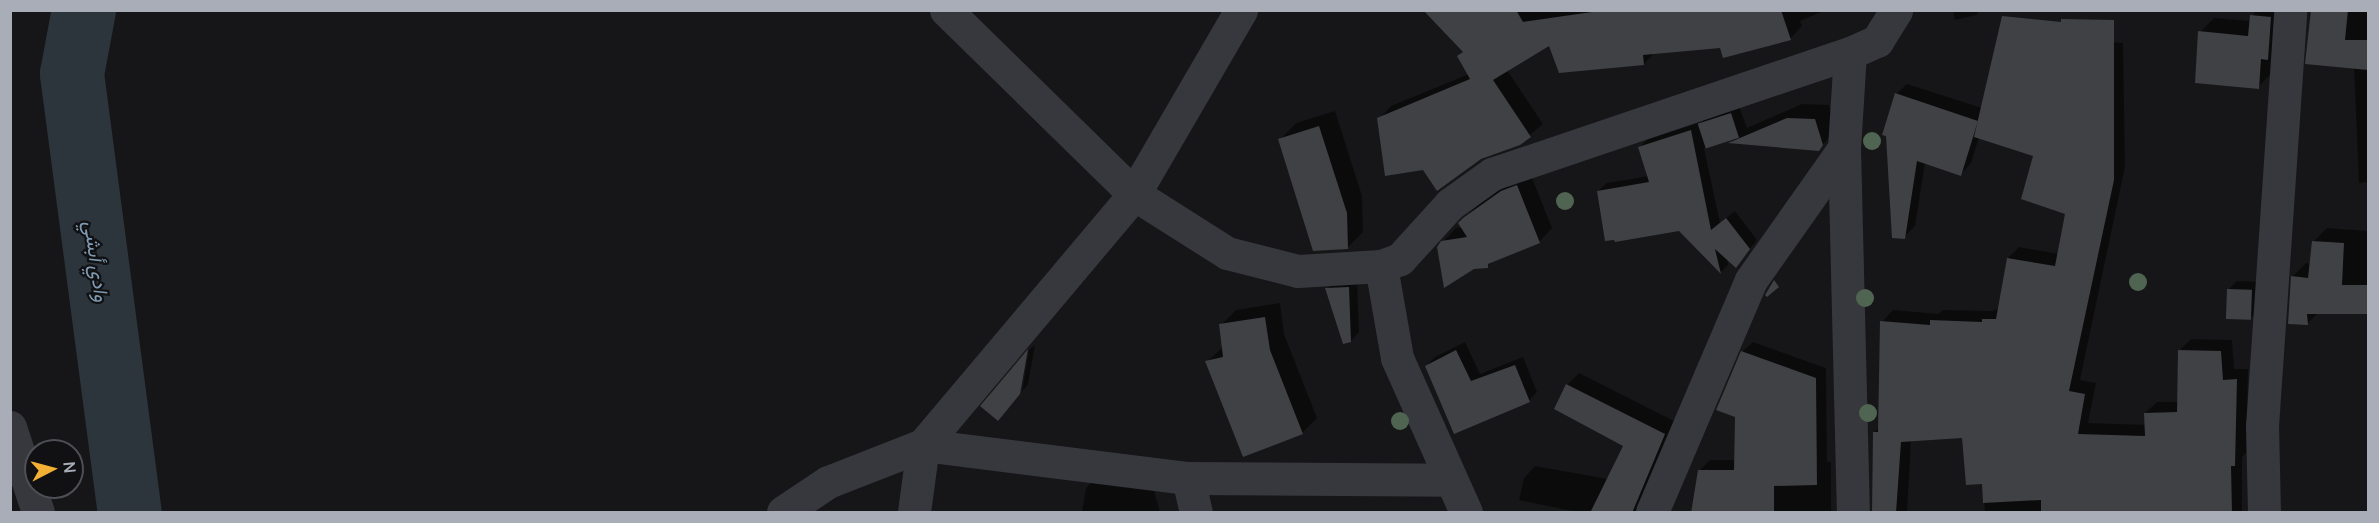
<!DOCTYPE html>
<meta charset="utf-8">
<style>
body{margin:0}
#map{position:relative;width:2379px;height:523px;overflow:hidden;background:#161618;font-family:Manrope,Vazirmatn,sans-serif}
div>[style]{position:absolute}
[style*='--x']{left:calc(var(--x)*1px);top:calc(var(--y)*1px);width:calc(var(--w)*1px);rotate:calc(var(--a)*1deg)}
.shadow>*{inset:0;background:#0007}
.river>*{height:64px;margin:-32px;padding:0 32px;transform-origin:32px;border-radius:32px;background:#2c353c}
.building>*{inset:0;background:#404145;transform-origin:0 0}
.street>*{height:33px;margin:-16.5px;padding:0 16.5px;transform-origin:16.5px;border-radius:16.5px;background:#37383d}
.trees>*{width:18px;height:18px;margin:-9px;border-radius:50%;background:#506452}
span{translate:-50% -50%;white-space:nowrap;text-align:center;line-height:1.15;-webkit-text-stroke:4.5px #111113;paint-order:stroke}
.water-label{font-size:20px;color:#7f9bb3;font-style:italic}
.frame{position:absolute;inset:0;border:12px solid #a8adb8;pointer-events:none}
.north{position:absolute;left:24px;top:439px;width:60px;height:60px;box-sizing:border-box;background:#111113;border:2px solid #4d4f55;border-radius:50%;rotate:84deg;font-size:16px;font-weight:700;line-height:24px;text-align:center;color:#a8adb8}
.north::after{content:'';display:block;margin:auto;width:21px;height:27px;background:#f2b134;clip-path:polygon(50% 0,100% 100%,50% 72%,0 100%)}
</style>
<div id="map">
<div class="shadow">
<i style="clip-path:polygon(1519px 10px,1826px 10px,1800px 21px,1802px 26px,1790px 39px,1655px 52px,1644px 64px,1549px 44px,1507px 70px,1543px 124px,1520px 143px,1424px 169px,1379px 119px,1391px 106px,1469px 74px,1501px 22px)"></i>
<i style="clip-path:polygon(1953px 10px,1980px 10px,1976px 15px,1955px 20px)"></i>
<i style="clip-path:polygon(2257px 10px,2283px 10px,2272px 73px,2258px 87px,2200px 32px,2214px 18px,2251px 21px,2252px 16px)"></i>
<i style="clip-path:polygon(2312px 10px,2368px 10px,2368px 182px,2359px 183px,2354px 67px)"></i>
<i style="clip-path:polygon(2009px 33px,2123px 43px,2125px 167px,2080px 380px,2096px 383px,2088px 423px,2146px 425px,2145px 413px,2157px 402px,2179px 402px,2180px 350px,2191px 339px,2232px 340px,2234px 369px,2248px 369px,2246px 453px,2242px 457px,2242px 512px,1985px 512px,1983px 483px,1963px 437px,1911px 440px,1907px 512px,1873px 512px,1874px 432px,1880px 427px,1882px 322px,1893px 310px,1938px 314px,1943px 310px,1992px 311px,2000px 308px,2008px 258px,2019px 247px,2059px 254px,2067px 213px,2035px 155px,1979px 137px,1971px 163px,1961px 174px,1925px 163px,1915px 226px,1904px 237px,1896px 94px,1907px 84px,1982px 108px)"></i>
<i style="clip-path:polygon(1802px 104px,1829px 105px,1836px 130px,1819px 149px,1731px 142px,1736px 137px,1704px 148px,1720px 223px,1735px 211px,1757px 240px,1736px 266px,1727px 258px,1728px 265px,1721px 272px,1680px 229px,1598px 191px,1607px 183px,1649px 176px,1640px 147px,1648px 139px,1699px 123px,1699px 125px,1708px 116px,1739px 106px,1747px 128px)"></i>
<i style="clip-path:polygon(1335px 111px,1362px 196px,1363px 232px,1347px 248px,1280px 140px,1296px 123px)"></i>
<i style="clip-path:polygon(1530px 173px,1552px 228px,1539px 242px,1494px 260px,1487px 266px,1438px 247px,1456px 228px,1462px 227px,1460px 223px,1478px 205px,1516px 178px)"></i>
<i style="clip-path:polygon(2327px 228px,2368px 231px,2368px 313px,2318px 313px,2307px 324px,2292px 277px,2306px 263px,2311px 264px,2313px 242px)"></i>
<i style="clip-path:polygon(1357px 279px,1359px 332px,1351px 341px,1327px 289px,1335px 280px)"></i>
<i style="clip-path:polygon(2237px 281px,2260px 282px,2258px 311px,2250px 319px,2229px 289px)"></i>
<i style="clip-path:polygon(1280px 303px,1284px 334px,1317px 418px,1302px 433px,1207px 362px,1224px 346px,1221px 325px,1236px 310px)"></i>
<i style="clip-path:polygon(1465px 342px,1480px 374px,1523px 357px,1537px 392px,1529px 401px,1426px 366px,1435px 357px)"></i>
<i style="clip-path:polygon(1753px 342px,1826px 368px,1827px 462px,1831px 462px,1831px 512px,1693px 512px,1699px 471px,1710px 460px,1736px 460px,1742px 352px)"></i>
<i style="clip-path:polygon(1035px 345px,1028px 384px,1022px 392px,1029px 350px)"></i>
<i style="clip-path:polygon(1579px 373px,1676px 422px,1636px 512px,1577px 512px,1519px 500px,1524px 478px,1535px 466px,1608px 479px,1625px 445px,1567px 385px)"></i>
<i style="clip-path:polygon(1095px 479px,1152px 484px,1160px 512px,1082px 512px,1086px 488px)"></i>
</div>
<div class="river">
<i style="--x:84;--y:10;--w:65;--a:100.6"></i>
<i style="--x:72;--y:74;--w:442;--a:82.5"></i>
</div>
<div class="building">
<i style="clip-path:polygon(1423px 10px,1516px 10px,1523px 22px,1606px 10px,1781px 10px,1791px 40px,1723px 58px,1720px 48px,1643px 55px,1644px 65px,1559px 73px,1549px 46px,1493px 80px,1531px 137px,1520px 145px,1481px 159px,1437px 191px,1423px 170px,1385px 176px,1377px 118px,1470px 79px,1457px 56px,1463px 52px)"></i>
<i style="clip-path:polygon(2311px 10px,2348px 10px,2345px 40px,2368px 40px,2368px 70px,2305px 64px)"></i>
<i style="clip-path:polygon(2250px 15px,2271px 17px,2268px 60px,2261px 59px,2259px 89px,2195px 83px,2198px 31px,2248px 36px)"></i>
<i style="clip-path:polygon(2002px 16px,2061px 22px,2061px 19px,2114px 20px,2114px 180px,2069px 391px,2085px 394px,2078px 434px,2145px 436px,2144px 413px,2177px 412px,2178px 350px,2221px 351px,2223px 380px,2237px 379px,2235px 466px,2231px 466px,2232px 513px,2041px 513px,2041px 500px,1983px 503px,1982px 484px,1966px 485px,1962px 438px,1901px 442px,1896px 513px,1872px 513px,1873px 432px,1878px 432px,1880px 321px,1930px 325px,1930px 320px,1982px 322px,1982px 319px,1996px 319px,2007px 258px,2055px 266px,2065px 214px,2021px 199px,2033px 156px,1974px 137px)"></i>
<i style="clip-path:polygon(1895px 93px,1978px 121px,1961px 176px,1917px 161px,1905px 239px,1892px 238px,1886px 136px,1882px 135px)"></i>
<i style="left:1731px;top:113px;width:26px;height:35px;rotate:72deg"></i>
<i style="clip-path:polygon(1787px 118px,1815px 119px,1823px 145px,1819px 151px,1728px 143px)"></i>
<i style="clip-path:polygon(1319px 126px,1347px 213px,1348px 249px,1313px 251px,1278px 139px)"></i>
<i style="clip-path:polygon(1691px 130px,1711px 230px,1726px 218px,1750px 249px,1736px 268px,1715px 249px,1721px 274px,1679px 231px,1615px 242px,1614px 240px,1605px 241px,1597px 191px,1649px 182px,1638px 147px)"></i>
<i style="clip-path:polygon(1517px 185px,1540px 243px,1488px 264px,1488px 268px,1474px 269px,1444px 288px,1437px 247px,1441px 241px,1467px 237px,1458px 223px,1463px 218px,1501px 191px)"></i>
<i style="clip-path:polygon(2312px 241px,2344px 243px,2342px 285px,2368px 285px,2368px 314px,2307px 314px,2308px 325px,2288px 324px,2291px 276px,2308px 278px)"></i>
<i style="clip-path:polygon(1774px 280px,1779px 287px,1767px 297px,1765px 295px)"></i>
<i style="clip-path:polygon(1349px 287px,1351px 342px,1343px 344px,1325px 288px)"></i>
<i style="left:2227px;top:289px;width:25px;height:30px;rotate:2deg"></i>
<i style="clip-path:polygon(1265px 317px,1270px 350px,1303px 434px,1243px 457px,1205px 361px,1223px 357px,1219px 324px)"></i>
<i style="clip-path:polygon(1028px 349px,1020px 394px,998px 421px,980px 406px)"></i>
<i style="clip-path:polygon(1456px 350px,1471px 381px,1515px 365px,1530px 402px,1454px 434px,1425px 366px)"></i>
<i style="clip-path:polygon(1741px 351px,1816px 378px,1817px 485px,1774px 486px,1774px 513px,1691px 513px,1698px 470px,1734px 470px,1735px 417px,1716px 410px)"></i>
<i style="clip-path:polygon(1566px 384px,1665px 434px,1632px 513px,1590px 513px,1623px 446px,1554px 409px)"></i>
</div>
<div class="street">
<i style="--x:946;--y:10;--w:263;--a:44.4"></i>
<i style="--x:1134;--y:194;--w:110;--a:32.4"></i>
<i style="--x:1227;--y:253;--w:73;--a:14.2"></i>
<i style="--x:1298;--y:271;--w:83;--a:-3.4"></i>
<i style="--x:1381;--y:266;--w:20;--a:-20"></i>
<i style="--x:1400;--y:259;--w:74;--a:-47.7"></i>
<i style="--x:1450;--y:204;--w:52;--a:-35.5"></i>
<i style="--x:1492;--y:174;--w:378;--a:-18.7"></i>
<i style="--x:1850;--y:53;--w:30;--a:-24"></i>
<i style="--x:1877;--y:41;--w:36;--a:-58"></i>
<i style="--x:1850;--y:53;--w:95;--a:93.6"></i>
<i style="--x:1844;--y:148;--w:364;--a:88.6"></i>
<i style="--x:1381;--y:266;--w:93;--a:80.1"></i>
<i style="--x:1397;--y:358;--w:169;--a:65.9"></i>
<i style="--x:10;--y:427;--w:89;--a:71.8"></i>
<i style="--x:1188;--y:478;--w:35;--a:77"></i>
<i style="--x:783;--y:512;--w:54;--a:-33.7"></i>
<i style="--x:828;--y:482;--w:102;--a:-21.3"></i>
<i style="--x:923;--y:445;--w:267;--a:7.1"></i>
<i style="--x:1188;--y:478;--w:263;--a:0.4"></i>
<i style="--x:914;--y:512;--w:68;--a:-82.3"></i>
<i style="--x:923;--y:445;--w:328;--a:-49.9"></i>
<i style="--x:1134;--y:194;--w:213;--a:-59.8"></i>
<i style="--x:1652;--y:512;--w:252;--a:-66.9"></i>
<i style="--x:1751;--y:280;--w:161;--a:-54.8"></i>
<i style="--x:2264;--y:512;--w:86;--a:-91.3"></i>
<i style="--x:2262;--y:426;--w:417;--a:-86.1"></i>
</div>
<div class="trees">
<i style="left:1872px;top:141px"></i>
<i style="left:1565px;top:201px"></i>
<i style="left:2138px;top:282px"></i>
<i style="left:1865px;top:298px"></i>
<i style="left:1868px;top:413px"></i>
<i style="left:1400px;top:421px"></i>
</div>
<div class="water-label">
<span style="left:97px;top:261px;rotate:82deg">وادي أبشي</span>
</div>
<div class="frame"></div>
<div class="north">N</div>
</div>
